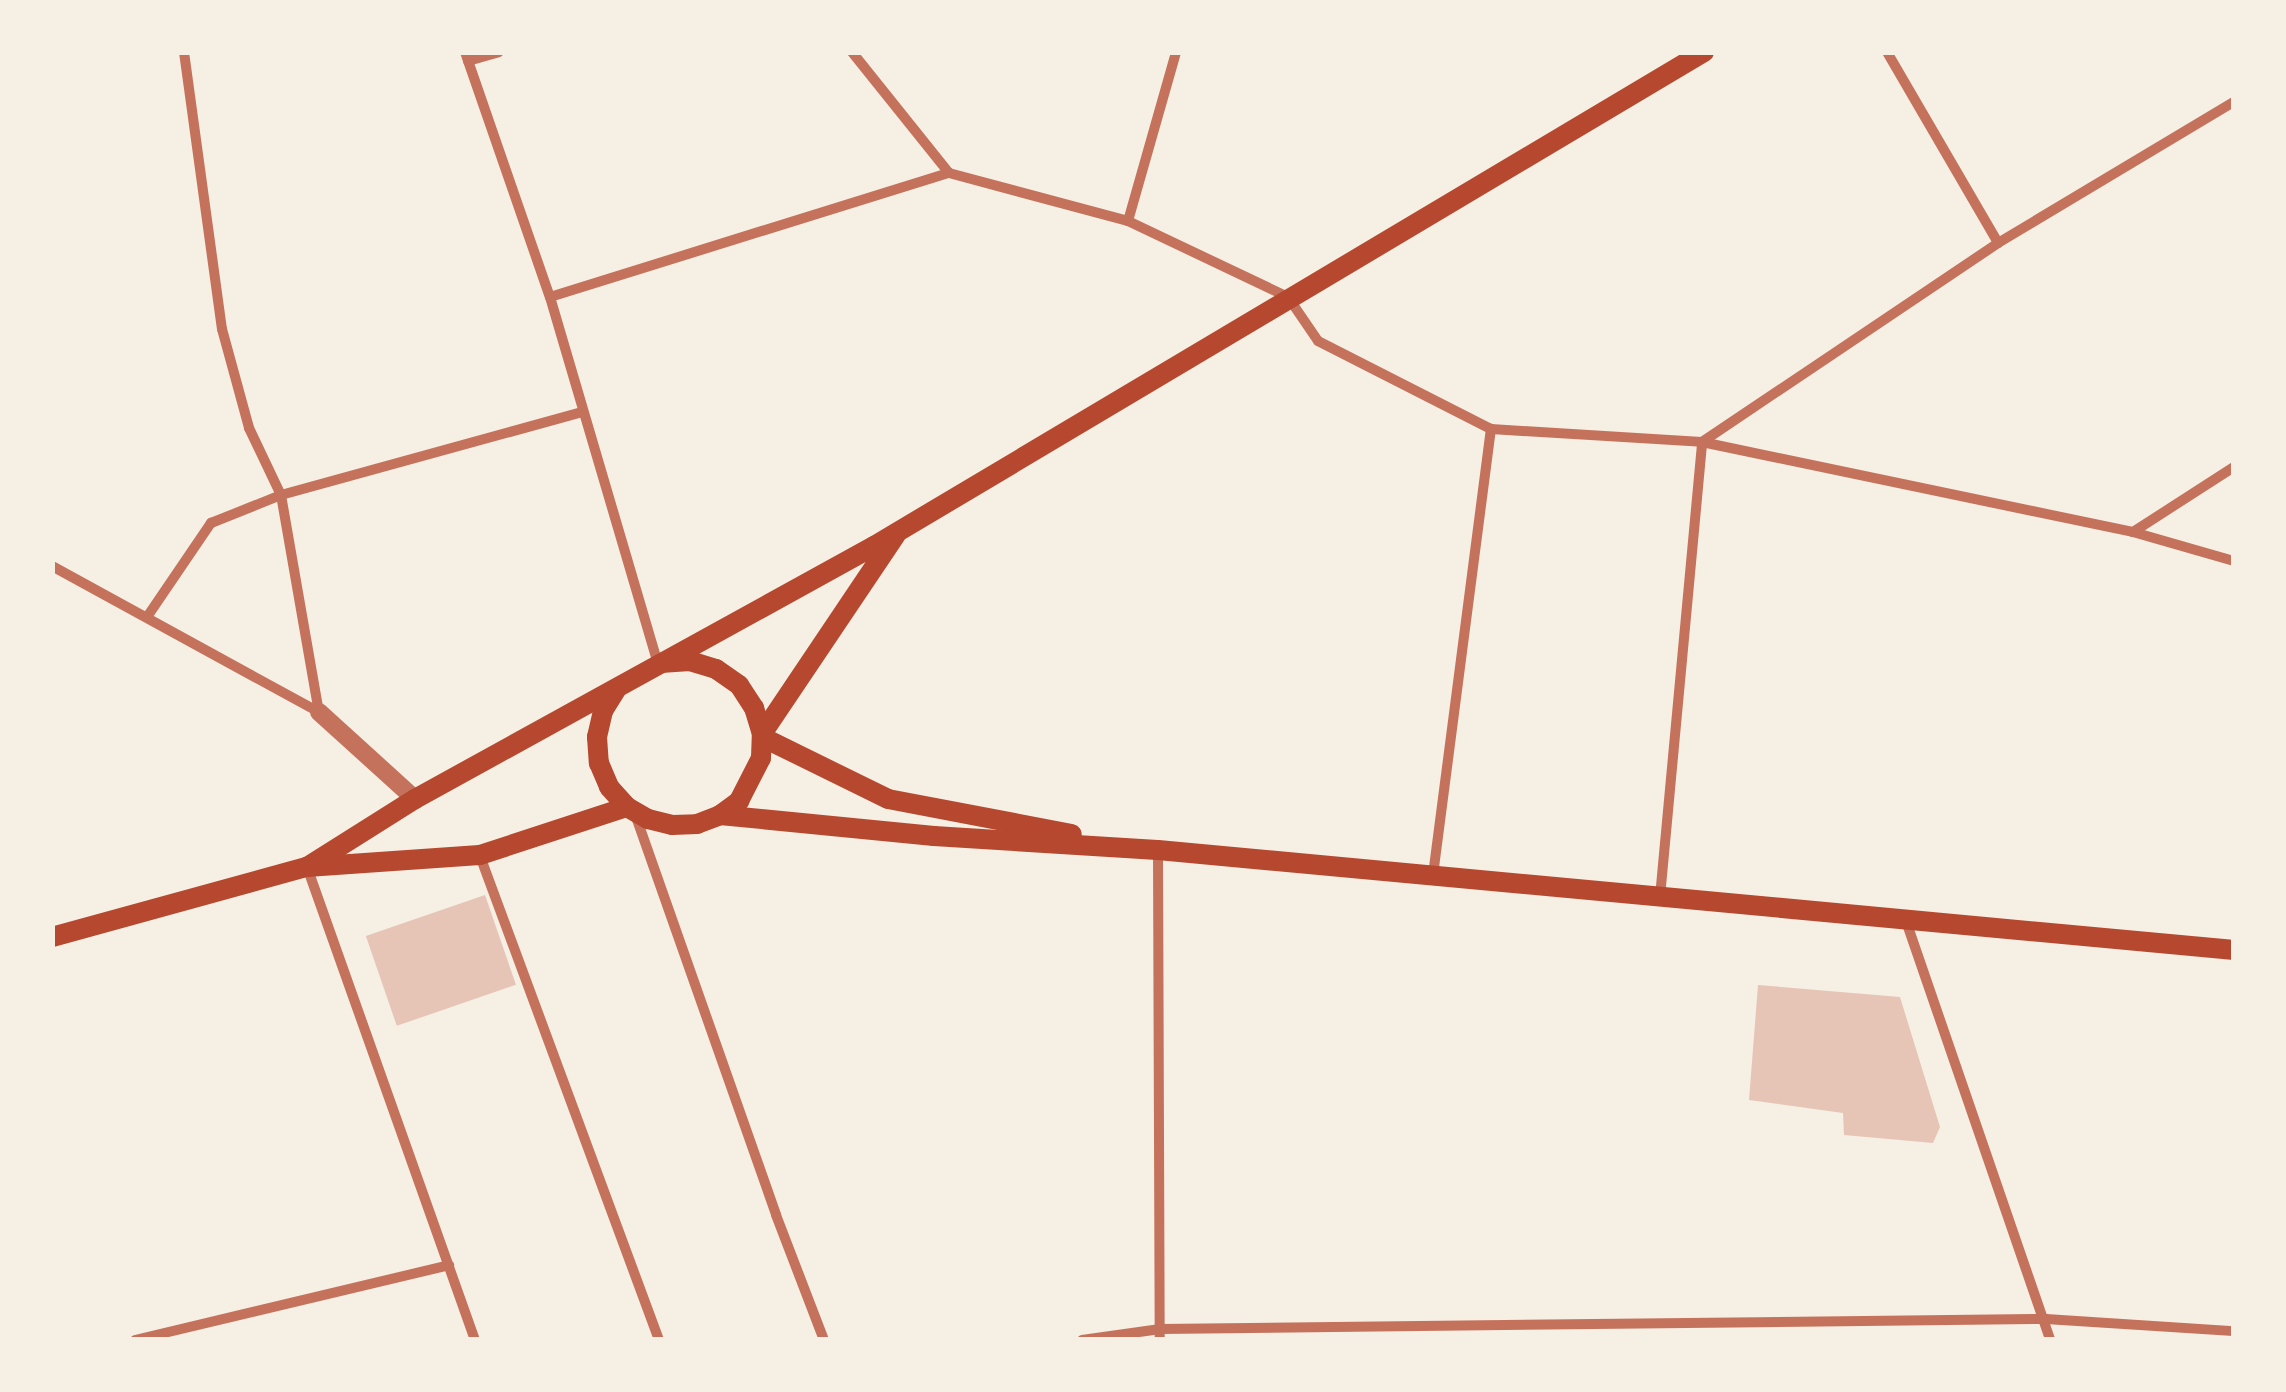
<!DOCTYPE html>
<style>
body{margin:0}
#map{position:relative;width:2286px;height:1392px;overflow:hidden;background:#f6efe4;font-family:"Open Sans",sans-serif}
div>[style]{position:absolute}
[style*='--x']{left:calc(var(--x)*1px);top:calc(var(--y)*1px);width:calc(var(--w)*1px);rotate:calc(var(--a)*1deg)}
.building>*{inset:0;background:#e6c5b7;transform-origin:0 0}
.minor>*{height:10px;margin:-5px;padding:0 5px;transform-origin:5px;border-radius:5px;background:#c5725c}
.tertiary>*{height:18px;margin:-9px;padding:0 9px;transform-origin:9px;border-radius:9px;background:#c5725c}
.secondary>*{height:20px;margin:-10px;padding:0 10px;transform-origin:10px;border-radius:10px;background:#b5482f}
span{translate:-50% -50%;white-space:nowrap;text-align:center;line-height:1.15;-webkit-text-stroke:8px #f6efe4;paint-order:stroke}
.frame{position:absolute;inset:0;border:55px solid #f6efe4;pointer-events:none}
</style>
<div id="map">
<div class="building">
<i style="left:485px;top:895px;width:95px;height:126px;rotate:71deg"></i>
<i style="clip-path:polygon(1758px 985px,1900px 997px,1940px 1127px,1933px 1143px,1844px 1135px,1843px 1113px,1749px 1100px)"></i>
</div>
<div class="minor">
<i style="--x:184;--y:52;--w:280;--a:82.2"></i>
<i style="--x:222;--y:329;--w:103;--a:74.7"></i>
<i style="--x:249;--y:428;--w:74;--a:64.5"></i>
<i style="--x:281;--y:495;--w:220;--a:80.1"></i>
<i style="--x:465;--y:52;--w:259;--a:70.9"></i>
<i style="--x:550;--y:297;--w:384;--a:73.6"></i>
<i style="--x:852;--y:52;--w:155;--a:51.3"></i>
<i style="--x:949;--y:173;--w:185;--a:15"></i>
<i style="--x:1128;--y:221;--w:177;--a:25.4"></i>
<i style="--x:1288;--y:297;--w:53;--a:55.7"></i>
<i style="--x:1318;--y:341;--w:194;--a:27"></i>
<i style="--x:1491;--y:429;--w:211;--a:3.5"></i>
<i style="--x:1702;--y:442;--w:440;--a:11.8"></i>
<i style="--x:2133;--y:532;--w:105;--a:16"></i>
<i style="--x:1887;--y:52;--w:221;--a:59.8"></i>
<i style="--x:468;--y:61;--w:32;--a:-16"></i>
<i style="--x:1128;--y:221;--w:176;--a:-74.1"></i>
<i style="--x:550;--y:297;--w:418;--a:-17.3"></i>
<i style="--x:2133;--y:532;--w:120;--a:-32.8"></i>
<i style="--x:52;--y:566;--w:304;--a:28.7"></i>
<i style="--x:147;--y:617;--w:114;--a:-55.8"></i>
<i style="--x:211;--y:523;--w:75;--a:-21.8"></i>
<i style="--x:281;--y:495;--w:312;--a:-15.4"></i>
<i style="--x:635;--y:814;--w:425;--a:70.6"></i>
<i style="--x:776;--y:1215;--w:134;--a:69"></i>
<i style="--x:1158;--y:851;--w:489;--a:89.8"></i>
<i style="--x:480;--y:856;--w:516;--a:69.7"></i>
<i style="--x:307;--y:867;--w:502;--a:70.45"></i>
<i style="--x:1433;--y:875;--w:450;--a:-82.6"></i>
<i style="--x:1660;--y:897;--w:457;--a:-84.7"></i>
<i style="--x:1702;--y:442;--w:357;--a:-33.9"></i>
<i style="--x:1998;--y:243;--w:275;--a:-30.9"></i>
<i style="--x:1906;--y:921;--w:443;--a:71"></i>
<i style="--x:135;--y:1340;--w:323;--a:-13.4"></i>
<i style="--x:1082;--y:1340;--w:79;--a:-8"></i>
<i style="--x:1160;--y:1329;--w:886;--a:-0.65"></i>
<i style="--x:2046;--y:1319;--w:188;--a:3.7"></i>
</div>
<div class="tertiary">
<i style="--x:319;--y:712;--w:130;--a:42.2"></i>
</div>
<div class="secondary">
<i style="--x:616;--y:690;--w:25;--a:122"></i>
<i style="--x:603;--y:711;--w:27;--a:103"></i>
<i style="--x:597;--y:737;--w:26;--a:86"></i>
<i style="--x:599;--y:763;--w:26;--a:67"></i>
<i style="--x:609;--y:787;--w:27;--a:48"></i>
<i style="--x:627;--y:807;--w:24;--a:30"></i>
<i style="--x:648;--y:819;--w:25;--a:14"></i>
<i style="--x:672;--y:825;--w:25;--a:-2"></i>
<i style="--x:697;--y:824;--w:25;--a:-21"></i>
<i style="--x:720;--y:815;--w:24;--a:-36"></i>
<i style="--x:739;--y:801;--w:48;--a:-62.9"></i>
<i style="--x:761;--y:758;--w:24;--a:-88"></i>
<i style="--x:762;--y:734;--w:27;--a:-107"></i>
<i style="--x:754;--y:708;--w:27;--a:-123"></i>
<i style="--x:739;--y:685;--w:28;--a:-145"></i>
<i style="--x:716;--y:669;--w:27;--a:-163"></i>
<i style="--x:690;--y:661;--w:26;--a:176"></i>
<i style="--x:762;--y:734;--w:239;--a:-56.1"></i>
<i style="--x:762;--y:737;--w:140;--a:26.2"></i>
<i style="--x:888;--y:799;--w:187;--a:10.8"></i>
<i style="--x:720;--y:815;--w:215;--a:5.6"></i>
<i style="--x:934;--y:836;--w:224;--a:3.6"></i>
<i style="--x:1158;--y:850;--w:1081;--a:5.31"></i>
<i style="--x:307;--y:867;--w:128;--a:-32.2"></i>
<i style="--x:415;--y:799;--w:524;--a:-28.86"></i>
<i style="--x:874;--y:546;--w:966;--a:-30.76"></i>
<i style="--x:52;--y:937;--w:264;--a:-15.4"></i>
<i style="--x:307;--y:867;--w:173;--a:-4"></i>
<i style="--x:480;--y:855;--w:155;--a:-18.1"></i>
</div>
<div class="frame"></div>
</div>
